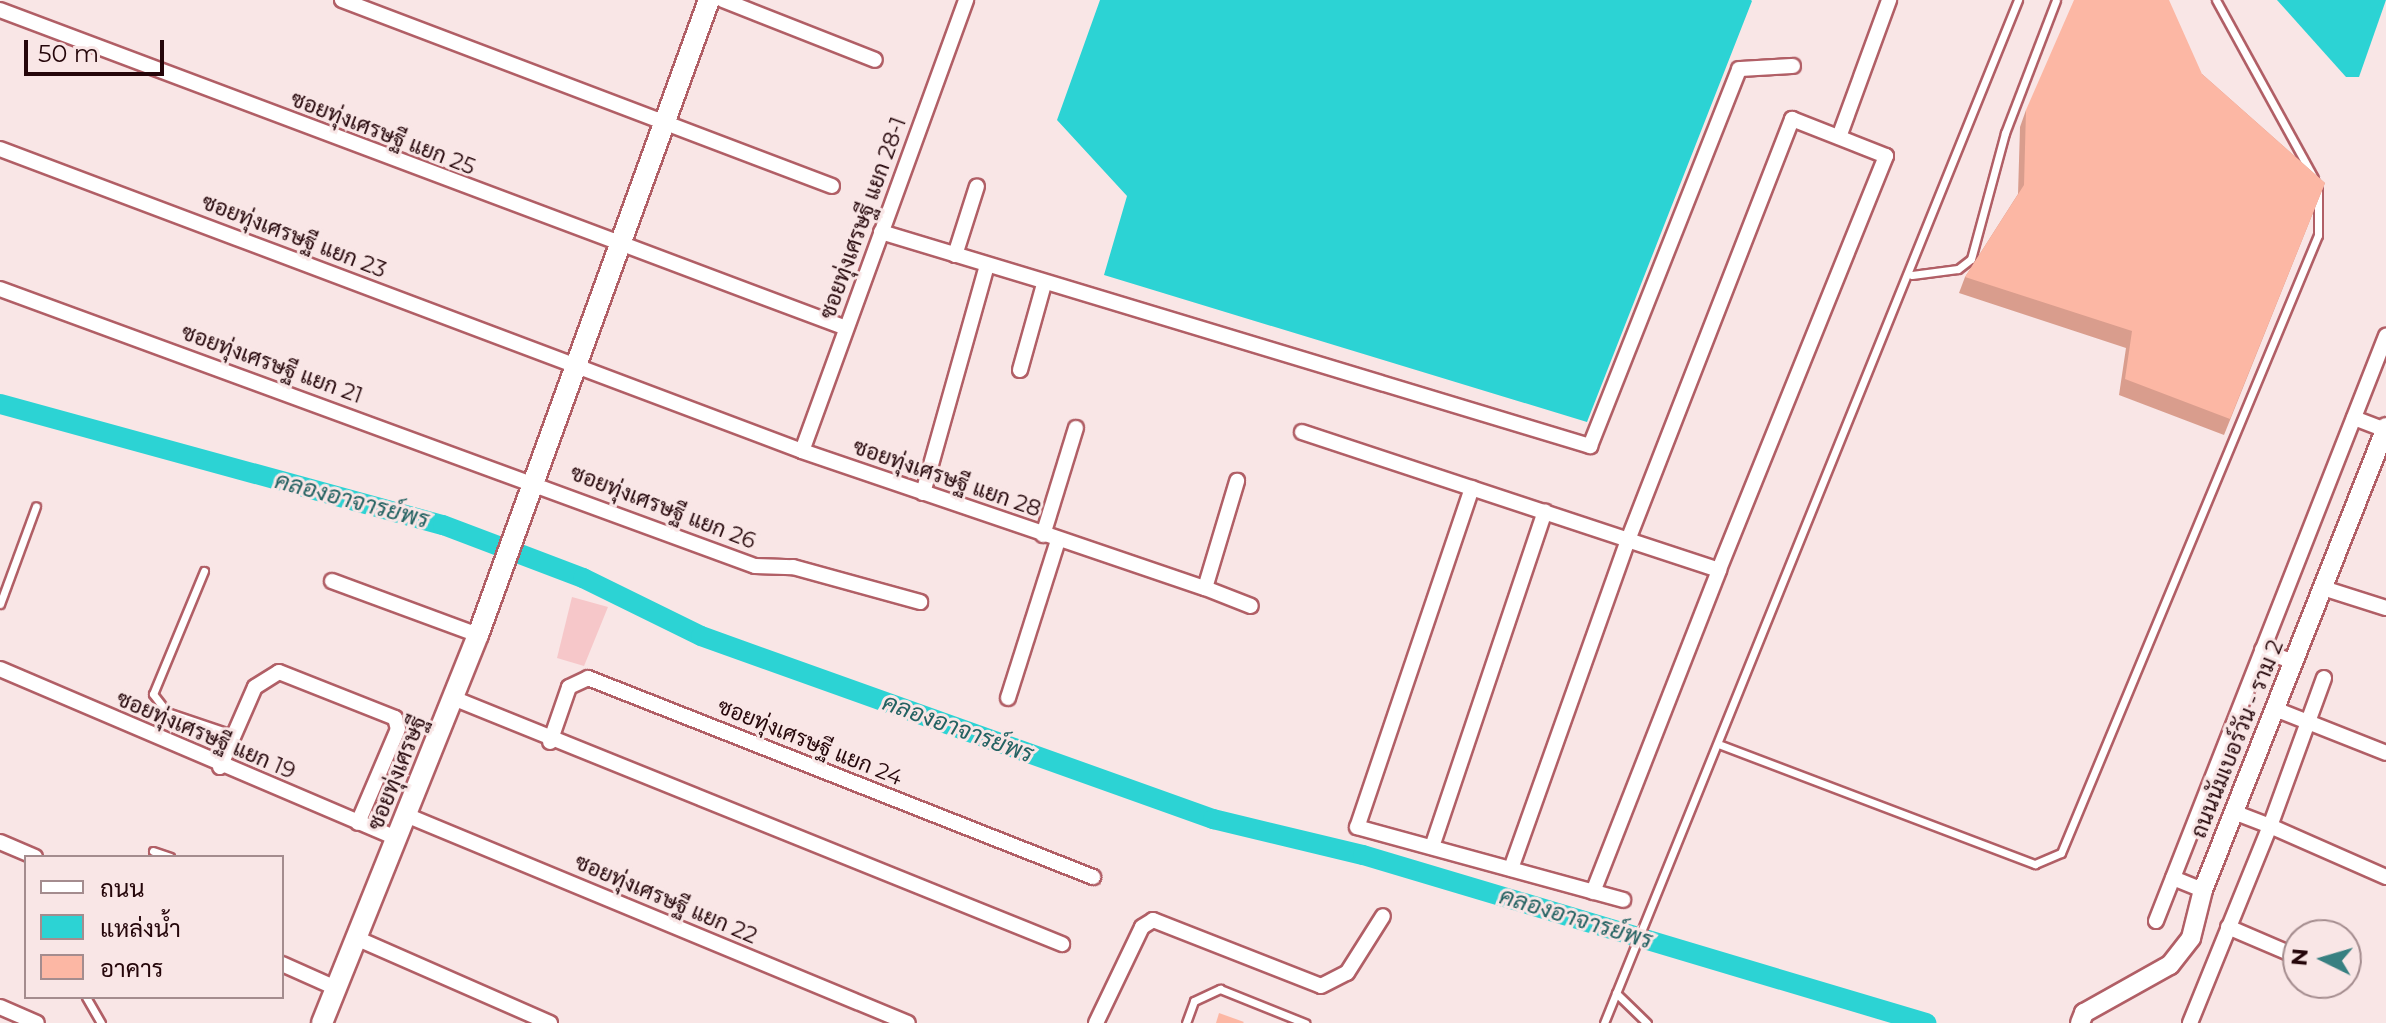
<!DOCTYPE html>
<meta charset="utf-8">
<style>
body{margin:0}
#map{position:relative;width:2386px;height:1023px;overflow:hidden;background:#f9e6e6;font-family:Montserrat,Sarabun,sans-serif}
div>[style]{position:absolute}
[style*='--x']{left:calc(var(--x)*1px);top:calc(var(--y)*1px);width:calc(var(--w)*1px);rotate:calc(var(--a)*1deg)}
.green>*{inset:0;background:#f6c7c9}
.water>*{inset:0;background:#2cd3d4}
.canal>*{height:20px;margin:-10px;padding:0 10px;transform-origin:10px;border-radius:10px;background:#2cd3d4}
.roads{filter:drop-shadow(2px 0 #b15f66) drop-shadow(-2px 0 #b15f66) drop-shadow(0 2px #b15f66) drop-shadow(0 -2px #b15f66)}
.service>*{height:7px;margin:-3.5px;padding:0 3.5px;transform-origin:3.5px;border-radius:3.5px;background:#fff}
.minor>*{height:14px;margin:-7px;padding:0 7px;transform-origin:7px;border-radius:7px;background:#fff}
.tertiary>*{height:18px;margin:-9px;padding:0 9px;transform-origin:9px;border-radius:9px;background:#fff}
.secondary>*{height:20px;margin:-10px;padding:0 10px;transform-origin:10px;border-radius:10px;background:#fff}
.wall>*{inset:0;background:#d99d8d}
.building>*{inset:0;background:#fcb7a4}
span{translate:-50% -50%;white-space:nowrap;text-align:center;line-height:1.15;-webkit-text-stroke:6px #f9e6e6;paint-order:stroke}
.street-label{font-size:22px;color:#25060a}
.water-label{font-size:24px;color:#246262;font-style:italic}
.legend{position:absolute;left:24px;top:855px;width:260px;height:144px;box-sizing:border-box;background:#f9e6e6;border:2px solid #a48c8e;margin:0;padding:10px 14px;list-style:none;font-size:24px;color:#25060a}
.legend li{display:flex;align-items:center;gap:16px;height:40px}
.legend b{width:40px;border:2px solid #a48c8e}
.north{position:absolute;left:2282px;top:919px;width:80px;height:80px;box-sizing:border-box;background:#f9e6e6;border:2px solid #a48c8e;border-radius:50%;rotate:275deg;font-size:22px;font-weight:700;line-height:32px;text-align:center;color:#25060a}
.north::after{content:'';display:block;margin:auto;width:28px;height:36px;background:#388081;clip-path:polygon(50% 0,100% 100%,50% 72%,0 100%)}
.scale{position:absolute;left:24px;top:40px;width:140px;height:36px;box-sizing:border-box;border:4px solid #25060a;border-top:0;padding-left:10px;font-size:24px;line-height:28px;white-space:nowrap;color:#25060a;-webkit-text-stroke:6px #f9e6e6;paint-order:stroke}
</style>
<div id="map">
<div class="green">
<i style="clip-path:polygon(572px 597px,608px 607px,584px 666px,557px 658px)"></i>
</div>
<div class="water">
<i style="clip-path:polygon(1100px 0,1751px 0,1752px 1px,1587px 422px,1104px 275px,1127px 196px,1057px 120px)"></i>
<i style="clip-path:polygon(2277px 0,2386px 0,2359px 77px,2346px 77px)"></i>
</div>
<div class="canal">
<i style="--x:0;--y:404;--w:459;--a:15.3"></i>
<i style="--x:443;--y:525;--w:150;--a:20.7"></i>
<i style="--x:583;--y:578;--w:131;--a:26.2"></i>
<i style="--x:701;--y:636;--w:544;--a:19.67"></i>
<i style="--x:1213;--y:819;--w:154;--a:13.5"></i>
<i style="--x:1363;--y:855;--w:588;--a:16.62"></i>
</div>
<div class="roads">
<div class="service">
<i style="--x:2216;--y:0;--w:203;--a:61.2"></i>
<i style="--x:1912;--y:275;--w:46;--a:-7.4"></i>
<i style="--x:1958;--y:269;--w:16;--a:-38"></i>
<i style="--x:1971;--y:259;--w:131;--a:-74.9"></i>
<i style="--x:2005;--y:133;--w:142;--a:-69"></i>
<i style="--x:204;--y:571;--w:133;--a:112.5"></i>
<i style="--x:153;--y:694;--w:23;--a:52"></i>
<i style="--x:167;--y:712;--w:72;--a:18.7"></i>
<i style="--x:0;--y:604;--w:104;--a:-69.8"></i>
<i style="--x:1721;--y:745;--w:336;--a:20.8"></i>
<i style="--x:2035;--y:864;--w:28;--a:-23"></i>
<i style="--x:2061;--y:853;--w:669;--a:-67.42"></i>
<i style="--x:2318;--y:235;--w:45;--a:-90"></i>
<i style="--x:153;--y:851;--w:18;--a:19"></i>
<i style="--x:1616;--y:993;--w:43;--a:44.1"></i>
<i style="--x:86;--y:997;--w:30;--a:60"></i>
<i style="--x:1186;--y:1023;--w:23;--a:-70"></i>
<i style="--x:1194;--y:1001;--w:29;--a:-25"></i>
<i style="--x:1220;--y:989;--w:92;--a:21.8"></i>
<i style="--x:1604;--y:1023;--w:1104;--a:-67.97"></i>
</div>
<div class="minor">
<i style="--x:342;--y:0;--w:524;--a:20.79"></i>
<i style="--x:723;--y:0;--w:163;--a:21.5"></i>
<i style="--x:0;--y:10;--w:904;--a:20.6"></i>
<i style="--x:1792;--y:119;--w:101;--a:21.5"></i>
<i style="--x:1886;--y:156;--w:446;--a:112"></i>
<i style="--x:1719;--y:570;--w:96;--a:-161.8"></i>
<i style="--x:1628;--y:540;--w:452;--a:-68.7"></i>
<i style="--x:1839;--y:137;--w:146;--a:-69.9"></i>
<i style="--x:0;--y:149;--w:857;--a:20.63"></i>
<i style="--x:802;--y:451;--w:426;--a:18.8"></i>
<i style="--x:1205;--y:588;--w:112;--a:-73.3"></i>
<i style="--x:881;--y:232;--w:741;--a:16.8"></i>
<i style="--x:1590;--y:446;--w:405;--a:-68.4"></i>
<i style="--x:1739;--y:69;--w:54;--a:-3.2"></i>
<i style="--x:955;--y:255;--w:72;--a:-72.3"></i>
<i style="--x:0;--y:289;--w:804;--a:20.15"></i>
<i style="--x:755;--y:566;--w:38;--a:2"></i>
<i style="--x:793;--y:567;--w:132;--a:15.4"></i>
<i style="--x:1020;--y:370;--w:89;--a:-74.4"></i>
<i style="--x:2354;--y:418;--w:33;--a:21"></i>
<i style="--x:1302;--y:432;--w:343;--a:18.3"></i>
<i style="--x:1628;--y:540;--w:349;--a:109.6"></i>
<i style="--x:802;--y:451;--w:480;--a:-70"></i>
<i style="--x:1472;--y:488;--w:358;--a:108.7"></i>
<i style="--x:1357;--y:827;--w:276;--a:15.3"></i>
<i style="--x:923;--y:493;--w:237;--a:-74.3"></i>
<i style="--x:1043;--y:535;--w:112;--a:-72.9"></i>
<i style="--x:332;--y:581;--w:156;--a:20.3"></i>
<i style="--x:1205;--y:588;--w:49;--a:21.4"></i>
<i style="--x:2323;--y:588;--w:66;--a:17.6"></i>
<i style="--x:2262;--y:650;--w:33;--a:21"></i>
<i style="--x:0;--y:669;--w:431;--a:23.1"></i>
<i style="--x:2324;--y:678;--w:158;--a:110"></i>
<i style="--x:2270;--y:826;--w:127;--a:23.7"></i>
<i style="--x:453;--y:698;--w:657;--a:22"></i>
<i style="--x:1008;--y:698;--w:166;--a:-72.4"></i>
<i style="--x:2275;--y:709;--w:119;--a:21.6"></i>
<i style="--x:550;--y:742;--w:58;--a:-70.9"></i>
<i style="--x:569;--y:687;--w:21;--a:-25"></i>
<i style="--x:588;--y:678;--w:543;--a:21.51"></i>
<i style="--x:220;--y:767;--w:87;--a:-66.4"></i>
<i style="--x:255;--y:687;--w:28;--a:-32"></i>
<i style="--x:279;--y:672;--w:125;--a:21.6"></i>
<i style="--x:395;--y:718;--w:11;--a:75"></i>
<i style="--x:398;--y:729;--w:102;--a:113.1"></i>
<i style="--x:406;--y:815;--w:543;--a:22.51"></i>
<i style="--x:0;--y:842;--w:38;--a:23"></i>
<i style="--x:1432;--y:847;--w:354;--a:-71.4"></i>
<i style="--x:2173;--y:878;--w:32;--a:22"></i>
<i style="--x:1593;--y:892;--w:346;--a:-68.6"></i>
<i style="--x:2156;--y:921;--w:629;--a:-68.54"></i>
<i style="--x:2228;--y:927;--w:76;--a:23.2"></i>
<i style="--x:356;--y:938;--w:212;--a:23.7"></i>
<i style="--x:282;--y:964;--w:59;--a:24"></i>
<i style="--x:0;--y:1007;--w:40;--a:23.4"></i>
<i style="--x:1096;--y:1023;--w:106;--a:-64.4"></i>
<i style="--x:1142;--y:927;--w:13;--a:-32"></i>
<i style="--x:1153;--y:920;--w:180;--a:21.4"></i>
<i style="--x:1321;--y:986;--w:29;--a:-27"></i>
<i style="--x:1347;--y:973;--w:67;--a:-57.7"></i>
<i style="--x:2190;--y:1023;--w:213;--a:-67.9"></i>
<i style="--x:2270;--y:826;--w:39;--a:-159"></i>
</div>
<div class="tertiary">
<i style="--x:2080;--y:1023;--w:11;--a:-68"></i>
<i style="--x:2084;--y:1013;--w:98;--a:-29.2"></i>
<i style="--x:2170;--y:965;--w:34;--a:-52"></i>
<i style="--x:2191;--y:938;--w:49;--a:-76"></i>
<i style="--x:2203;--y:890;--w:498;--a:-68.4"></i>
</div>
<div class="secondary">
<i style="--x:322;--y:1023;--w:418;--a:-68.1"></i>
<i style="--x:478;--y:635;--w:676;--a:-70.01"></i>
</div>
</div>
<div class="wall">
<i style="clip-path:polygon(2202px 74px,2325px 183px,2224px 435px,2119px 395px,2126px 348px,1959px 293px,1965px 277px,2018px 194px,2020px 127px,2026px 110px)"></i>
</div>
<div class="building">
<i style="clip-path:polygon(2074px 0,2169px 0,2202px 74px,2325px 183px,2230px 419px,2125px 379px,2132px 331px,1965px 277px,2024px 185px,2026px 110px)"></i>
<i style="clip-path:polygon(1219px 1013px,1244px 1022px,1243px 1023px,1216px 1023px)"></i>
</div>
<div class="street-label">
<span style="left:383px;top:133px;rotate:21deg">ซอยทุ่งเศรษฐี แยก 25</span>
<span style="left:863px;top:218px;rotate:-70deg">ซอยทุ่งเศรษฐี แยก 28-1</span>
<span style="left:294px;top:236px;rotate:21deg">ซอยทุ่งเศรษฐี แยก 23</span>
<span style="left:272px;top:364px;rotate:20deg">ซอยทุ่งเศรษฐี แยก 21</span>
<span style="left:947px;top:478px;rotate:19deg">ซอยทุ่งเศรษฐี แยก 28</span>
<span style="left:663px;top:507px;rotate:21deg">ซอยทุ่งเศรษฐี แยก 26</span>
<span style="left:206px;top:735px;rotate:23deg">ซอยทุ่งเศรษฐี แยก 19</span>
<span style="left:2237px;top:739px;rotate:-68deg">ถนนนัมเบอร์วัน - ราม 2</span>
<span style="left:810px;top:742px;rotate:22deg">ซอยทุ่งเศรษฐี แยก 24</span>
<span style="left:397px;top:773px;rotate:-68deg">ซอยทุ่งเศรษฐี</span>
<span style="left:666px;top:899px;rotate:23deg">ซอยทุ่งเศรษฐี แยก 22</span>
</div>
<div class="water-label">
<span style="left:352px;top:500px;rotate:15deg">คลองอาจารย์พร</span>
<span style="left:958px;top:728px;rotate:20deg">คลองอาจารย์พร</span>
<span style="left:1576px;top:918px;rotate:17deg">คลองอาจารย์พร</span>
</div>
<ul class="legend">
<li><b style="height:10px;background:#fff"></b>ถนน</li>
<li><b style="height:22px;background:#2cd3d4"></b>แหล่งน้ำ</li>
<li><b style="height:22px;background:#fcb7a4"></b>อาคาร</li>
</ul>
<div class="north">N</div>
<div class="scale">50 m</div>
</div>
